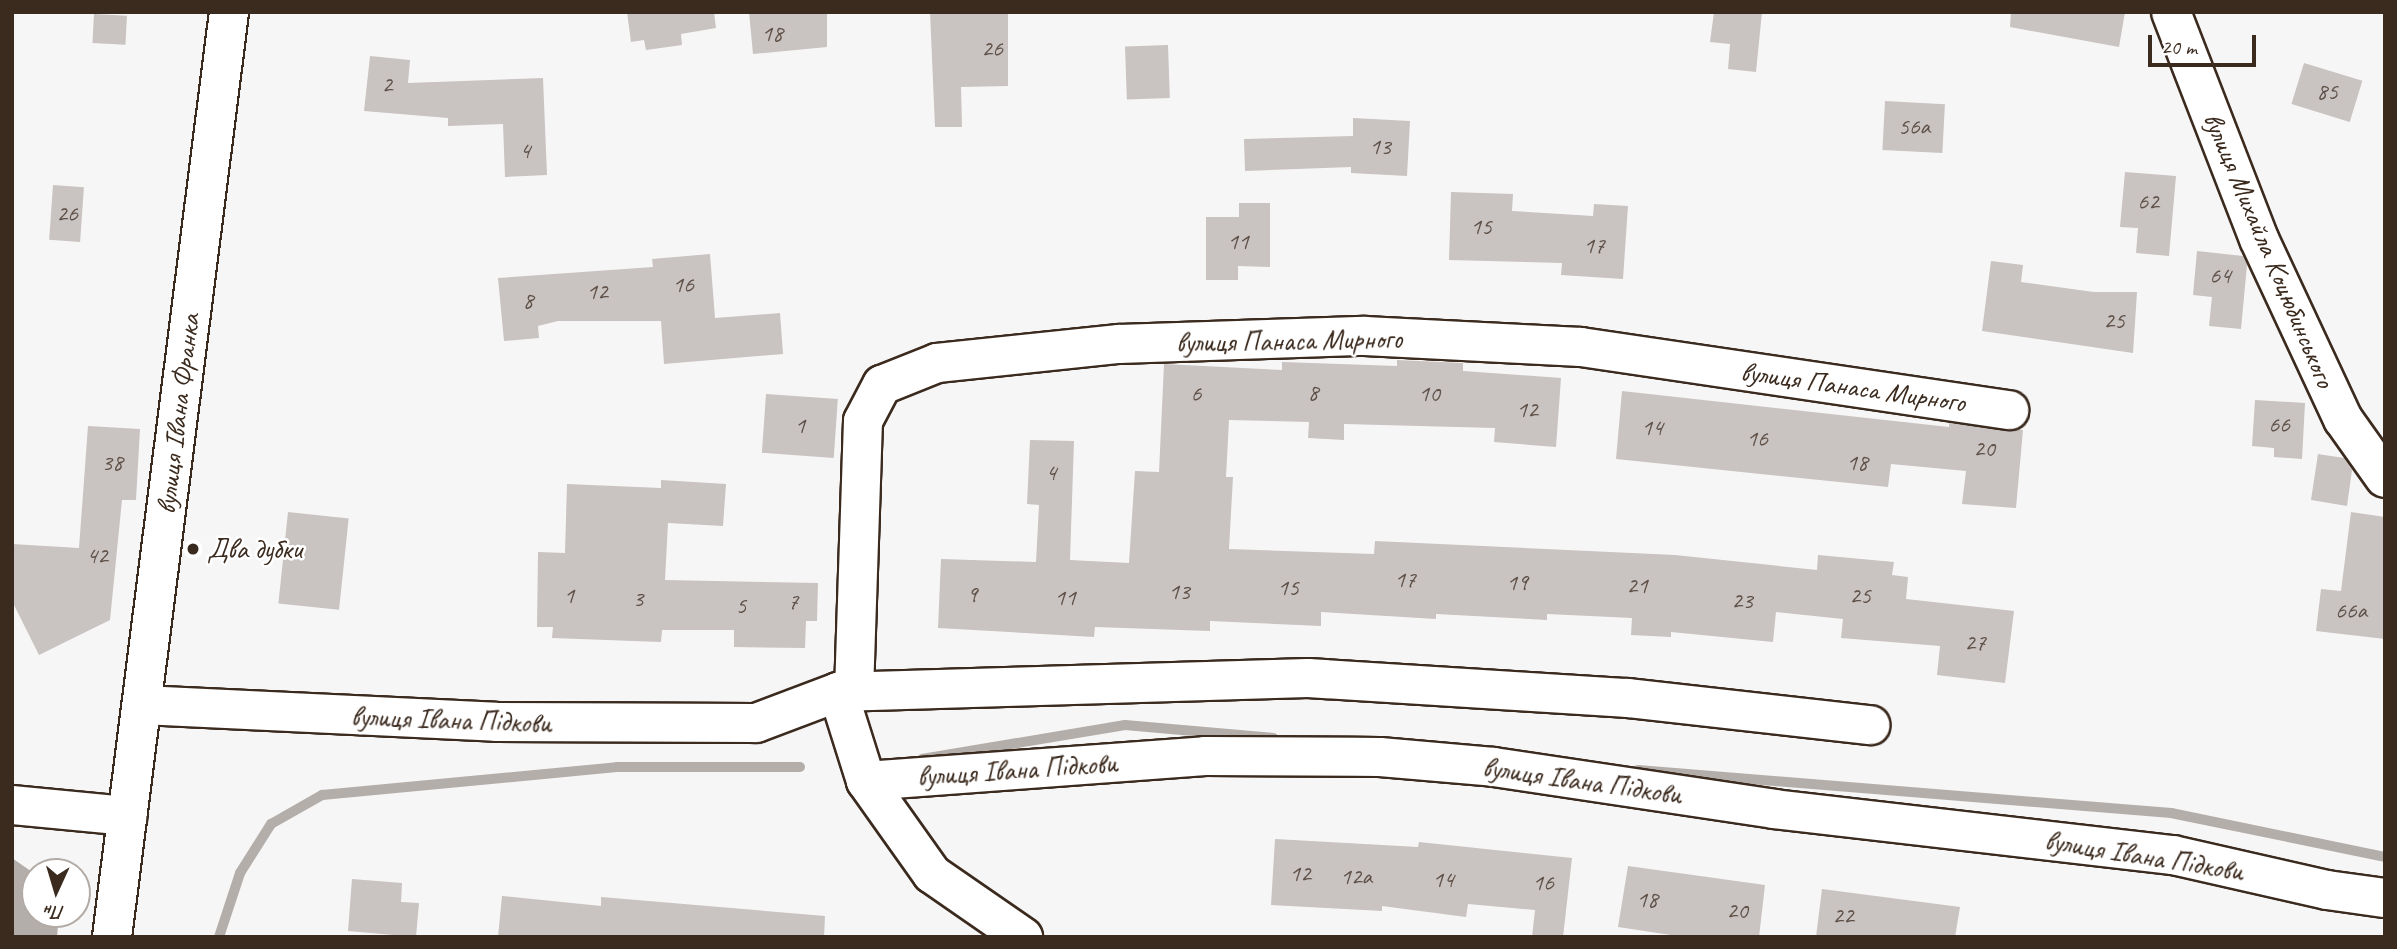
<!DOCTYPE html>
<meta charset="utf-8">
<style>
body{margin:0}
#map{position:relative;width:2397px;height:949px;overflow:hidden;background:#f7f6f6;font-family:Caveat,sans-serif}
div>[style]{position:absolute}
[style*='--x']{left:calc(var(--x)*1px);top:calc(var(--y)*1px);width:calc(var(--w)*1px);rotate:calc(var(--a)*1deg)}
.water>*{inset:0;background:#b4aeaa}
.stream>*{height:10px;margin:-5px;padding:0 5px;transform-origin:5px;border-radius:5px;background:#b4aeaa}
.building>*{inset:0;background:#c9c3c1;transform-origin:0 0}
.roads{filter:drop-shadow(2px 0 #3b2a1e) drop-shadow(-2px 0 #3b2a1e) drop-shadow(0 2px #3b2a1e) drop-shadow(0 -2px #3b2a1e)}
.street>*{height:38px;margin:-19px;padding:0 19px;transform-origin:19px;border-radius:19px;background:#fff}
.dots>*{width:19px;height:19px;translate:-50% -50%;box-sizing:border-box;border:4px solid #fff;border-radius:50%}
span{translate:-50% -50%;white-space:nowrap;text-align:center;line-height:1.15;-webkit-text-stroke:5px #fff;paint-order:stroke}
.number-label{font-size:24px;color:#5e5047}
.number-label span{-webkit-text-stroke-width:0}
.street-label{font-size:28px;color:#3b2a1e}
.poi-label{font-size:28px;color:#3b2a1e}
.left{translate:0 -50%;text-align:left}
.frame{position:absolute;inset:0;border:14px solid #3b2a1e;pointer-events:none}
.north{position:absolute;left:21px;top:858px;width:70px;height:70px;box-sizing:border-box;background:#fff;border:2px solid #b1aaa5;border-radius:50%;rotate:184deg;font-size:19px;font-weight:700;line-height:28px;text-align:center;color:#3b2a1e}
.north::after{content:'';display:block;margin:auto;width:24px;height:32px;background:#3b2a1e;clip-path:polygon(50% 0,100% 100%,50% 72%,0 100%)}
.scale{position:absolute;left:2148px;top:35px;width:108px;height:32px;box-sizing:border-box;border:4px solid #3b2a1e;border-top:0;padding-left:9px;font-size:21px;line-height:24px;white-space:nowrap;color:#3b2a1e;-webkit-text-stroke:5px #fff;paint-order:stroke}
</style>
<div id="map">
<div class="water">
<i style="clip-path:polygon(12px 858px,35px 874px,35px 914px,59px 914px,57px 937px,12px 937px)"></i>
</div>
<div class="stream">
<i style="--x:922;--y:759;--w:206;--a:-9.5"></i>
<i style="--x:1125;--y:725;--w:149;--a:5"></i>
<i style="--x:1638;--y:770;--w:535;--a:4.61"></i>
<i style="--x:2171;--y:813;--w:218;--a:11.6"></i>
<i style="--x:219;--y:937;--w:67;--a:-71.8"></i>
<i style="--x:240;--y:873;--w:58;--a:-57.7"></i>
<i style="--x:271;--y:824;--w:59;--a:-29.6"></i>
<i style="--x:322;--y:795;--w:296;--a:-5.4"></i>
<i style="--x:617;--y:767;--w:183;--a:0"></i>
</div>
<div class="building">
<i style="clip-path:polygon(627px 12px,714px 12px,716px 28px,681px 34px,682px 45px,646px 50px,644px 40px,631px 42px)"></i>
<i style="clip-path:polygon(749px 12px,827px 12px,827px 47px,753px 54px)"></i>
<i style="clip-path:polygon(930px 12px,1008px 12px,1008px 86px,961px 87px,962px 127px,935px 127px)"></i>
<i style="clip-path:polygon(1714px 12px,1762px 12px,1756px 72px,1728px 69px,1730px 44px,1710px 42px)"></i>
<i style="clip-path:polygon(2011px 12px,2125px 12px,2119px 47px,2010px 27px)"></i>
<i style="left:94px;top:14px;width:33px;height:29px;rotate:3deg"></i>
<i style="left:1168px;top:45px;width:53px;height:43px;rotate:88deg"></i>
<i style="clip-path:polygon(370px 56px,410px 60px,408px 83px,543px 78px,547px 175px,505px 177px,503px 124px,448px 126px,448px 118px,364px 111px)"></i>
<i style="left:2304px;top:63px;width:61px;height:43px;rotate:17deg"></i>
<i style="left:1885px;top:101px;width:60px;height:49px;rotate:3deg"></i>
<i style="clip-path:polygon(1353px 118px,1410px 121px,1407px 176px,1351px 173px,1351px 167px,1245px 171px,1244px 139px,1353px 136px)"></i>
<i style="clip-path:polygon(2125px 172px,2176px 176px,2169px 256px,2136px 253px,2138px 228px,2120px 227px)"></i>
<i style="left:53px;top:185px;width:31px;height:55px;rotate:4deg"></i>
<i style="clip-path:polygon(1451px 192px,1513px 194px,1512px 211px,1593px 216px,1594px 204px,1628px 206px,1623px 279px,1561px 275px,1562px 263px,1449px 260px)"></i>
<i style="clip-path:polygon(1239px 203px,1270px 203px,1270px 267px,1238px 266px,1238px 280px,1206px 280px,1206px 217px,1239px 217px)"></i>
<i style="clip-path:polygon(2197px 251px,2243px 256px,2247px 265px,2241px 329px,2209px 326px,2212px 297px,2193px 295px)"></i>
<i style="clip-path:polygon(710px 254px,715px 318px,780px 313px,783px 354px,664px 364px,661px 321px,558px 321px,538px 326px,539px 338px,504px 341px,498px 278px,653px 267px,652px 259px)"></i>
<i style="clip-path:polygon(1991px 261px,2023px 265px,2021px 282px,2094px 292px,2137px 292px,2133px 353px,1982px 331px)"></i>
<i style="clip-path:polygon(1397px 360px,1463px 363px,1463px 371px,1561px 378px,1556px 447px,1494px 442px,1495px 428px,1344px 424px,1344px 440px,1308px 438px,1309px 422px,1229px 420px,1226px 477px,1233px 477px,1229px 549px,1374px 554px,1375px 541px,1675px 555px,1817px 570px,1818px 555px,1894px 562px,1892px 575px,1908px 577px,1906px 599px,2014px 611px,2005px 683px,1937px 675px,1940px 646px,1841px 638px,1843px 619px,1776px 612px,1773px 642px,1671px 632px,1671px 637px,1631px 635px,1632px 618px,1547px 614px,1547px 620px,1436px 614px,1436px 619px,1321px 612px,1321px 626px,1210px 621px,1210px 631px,1095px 627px,1094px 637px,938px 628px,941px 559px,1036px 562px,1039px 505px,1027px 504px,1030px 440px,1074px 441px,1070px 560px,1129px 563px,1135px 471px,1159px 472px,1164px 364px,1282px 370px,1282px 362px,1397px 366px)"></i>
<i style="clip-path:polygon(1622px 391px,1949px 427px,1949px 423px,2023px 430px,2016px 508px,1962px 504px,1966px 471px,1891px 464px,1888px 487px,1616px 459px)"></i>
<i style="left:766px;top:394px;width:72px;height:59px;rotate:4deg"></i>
<i style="clip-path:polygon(2255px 400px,2305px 403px,2302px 459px,2274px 457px,2274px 448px,2252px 446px)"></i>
<i style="clip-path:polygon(88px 426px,140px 429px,136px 500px,122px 500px,110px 620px,39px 655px,12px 601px,12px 544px,79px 548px)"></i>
<i style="clip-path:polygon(2318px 454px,2344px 458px,2352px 470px,2347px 506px,2311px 500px)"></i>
<i style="clip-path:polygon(661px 480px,726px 484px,723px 526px,668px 523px,665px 580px,818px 583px,817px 621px,806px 621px,805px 648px,734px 647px,734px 630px,662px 630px,661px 642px,552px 638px,553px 627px,537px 627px,538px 552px,565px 553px,567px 484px,661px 488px)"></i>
<i style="left:288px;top:512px;width:61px;height:92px;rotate:6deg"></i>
<i style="clip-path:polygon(2351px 512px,2385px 517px,2385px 639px,2316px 631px,2321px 589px,2341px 591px)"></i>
<i style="clip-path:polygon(1275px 839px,1418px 847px,1419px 842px,1572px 858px,1563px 937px,1532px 937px,1535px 910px,1468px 904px,1466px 917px,1382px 906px,1382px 911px,1271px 905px)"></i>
<i style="clip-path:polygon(1628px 866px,1765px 885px,1759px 937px,1684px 937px,1618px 927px)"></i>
<i style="clip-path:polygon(352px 879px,402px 883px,401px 902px,419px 903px,416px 937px,348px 931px)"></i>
<i style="clip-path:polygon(1822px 889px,1960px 907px,1955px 937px,1816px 937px)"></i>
<i style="clip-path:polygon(502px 896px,601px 906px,601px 897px,825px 916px,824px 937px,498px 937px)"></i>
</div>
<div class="roads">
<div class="street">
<i style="--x:2171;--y:12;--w:243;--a:68.8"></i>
<i style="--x:2259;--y:239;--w:199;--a:65"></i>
<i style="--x:2343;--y:419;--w:72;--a:54.6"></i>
<i style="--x:838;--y:692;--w:93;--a:72.5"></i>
<i style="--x:866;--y:781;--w:340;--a:-4.2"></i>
<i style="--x:1205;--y:756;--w:175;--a:0.3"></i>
<i style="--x:1380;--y:757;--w:114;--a:5"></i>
<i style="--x:1494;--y:767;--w:283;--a:8.5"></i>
<i style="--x:1774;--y:809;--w:402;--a:6.6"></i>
<i style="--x:2173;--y:855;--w:158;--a:12.8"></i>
<i style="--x:2327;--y:890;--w:59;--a:7.9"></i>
<i style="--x:854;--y:692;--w:271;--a:-88.1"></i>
<i style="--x:863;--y:421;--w:41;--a:-62.2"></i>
<i style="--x:882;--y:385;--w:59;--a:-21.8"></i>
<i style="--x:937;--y:363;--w:183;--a:-6"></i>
<i style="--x:1119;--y:344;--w:246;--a:-1.9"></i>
<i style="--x:1365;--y:336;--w:216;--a:2.9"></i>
<i style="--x:1581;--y:347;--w:433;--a:8.4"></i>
<i style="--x:142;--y:705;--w:354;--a:2.7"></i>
<i style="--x:496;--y:722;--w:260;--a:0.2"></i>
<i style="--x:756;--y:723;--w:88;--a:-20.7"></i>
<i style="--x:838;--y:692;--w:470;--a:-1.7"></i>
<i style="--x:1308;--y:678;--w:321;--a:3.6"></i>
<i style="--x:1628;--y:698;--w:244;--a:6.4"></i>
<i style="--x:866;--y:781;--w:114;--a:54.6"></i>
<i style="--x:932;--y:874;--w:111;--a:34.7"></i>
<i style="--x:12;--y:805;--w:116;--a:5.5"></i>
<i style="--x:112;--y:937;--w:932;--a:-82.79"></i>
</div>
</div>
<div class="dots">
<i style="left:193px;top:549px;background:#3b2a1e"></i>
</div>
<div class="number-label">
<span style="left:772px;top:34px">18</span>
<span style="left:992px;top:49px">26</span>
<span style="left:387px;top:85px">2</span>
<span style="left:2327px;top:92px">85</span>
<span style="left:1914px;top:127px">56а</span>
<span style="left:1380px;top:147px">13</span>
<span style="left:525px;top:151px">4</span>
<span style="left:2148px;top:202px">62</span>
<span style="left:67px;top:214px">26</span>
<span style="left:1481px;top:227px">15</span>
<span style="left:1238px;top:242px">11</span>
<span style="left:1594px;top:246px">17</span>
<span style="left:2220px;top:276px">64</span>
<span style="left:683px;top:285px">16</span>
<span style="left:597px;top:292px">12</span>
<span style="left:528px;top:301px">8</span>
<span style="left:2114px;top:321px">25</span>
<span style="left:1313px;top:393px">8</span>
<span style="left:1196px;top:394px">6</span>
<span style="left:1429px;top:394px">10</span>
<span style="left:1527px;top:410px">12</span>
<span style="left:2279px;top:425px">66</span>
<span style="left:800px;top:426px">1</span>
<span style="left:1652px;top:428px">14</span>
<span style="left:1757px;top:439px">16</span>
<span style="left:1984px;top:449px">20</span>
<span style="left:112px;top:463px">38</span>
<span style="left:1857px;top:463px">18</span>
<span style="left:1051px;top:473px">4</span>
<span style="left:97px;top:556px">42</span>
<span style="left:1405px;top:580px">17</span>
<span style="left:1517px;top:583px">19</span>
<span style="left:1637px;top:586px">21</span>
<span style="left:1288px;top:588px">15</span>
<span style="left:1179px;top:592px">13</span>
<span style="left:972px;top:595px">9</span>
<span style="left:569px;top:596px">1</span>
<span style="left:1860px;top:596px">25</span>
<span style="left:1065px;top:598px">11</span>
<span style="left:638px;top:599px">3</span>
<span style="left:1742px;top:601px">23</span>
<span style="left:793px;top:602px">7</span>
<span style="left:741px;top:606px">5</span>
<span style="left:2351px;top:611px">66а</span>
<span style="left:1975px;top:643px">27</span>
<span style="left:1300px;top:874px">12</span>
<span style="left:1356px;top:877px">12а</span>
<span style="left:1443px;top:880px">14</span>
<span style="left:1543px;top:883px">16</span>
<span style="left:1647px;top:900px">18</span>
<span style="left:1737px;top:911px">20</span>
<span style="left:1843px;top:916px">22</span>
</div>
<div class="street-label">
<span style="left:2269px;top:250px;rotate:67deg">вулиця Михайла Коцюбинського</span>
<span style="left:1289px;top:341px;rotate:-1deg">вулиця Панаса Мирного</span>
<span style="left:1853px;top:387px;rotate:8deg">вулиця Панаса Мирного</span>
<span style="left:178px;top:414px;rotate:-83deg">вулиця Івана Франка</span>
<span style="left:451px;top:720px;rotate:2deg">вулиця Івана Підкови</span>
<span style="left:1017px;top:770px;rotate:-4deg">вулиця Івана Підкови</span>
<span style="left:1582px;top:781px;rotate:8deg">вулиця Івана Підкови</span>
<span style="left:2144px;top:856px;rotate:9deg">вулиця Івана Підкови</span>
</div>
<div class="poi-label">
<span class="left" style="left:207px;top:549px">Два дубки</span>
</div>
<div class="frame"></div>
<div class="north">Пн</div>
<div class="scale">20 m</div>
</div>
